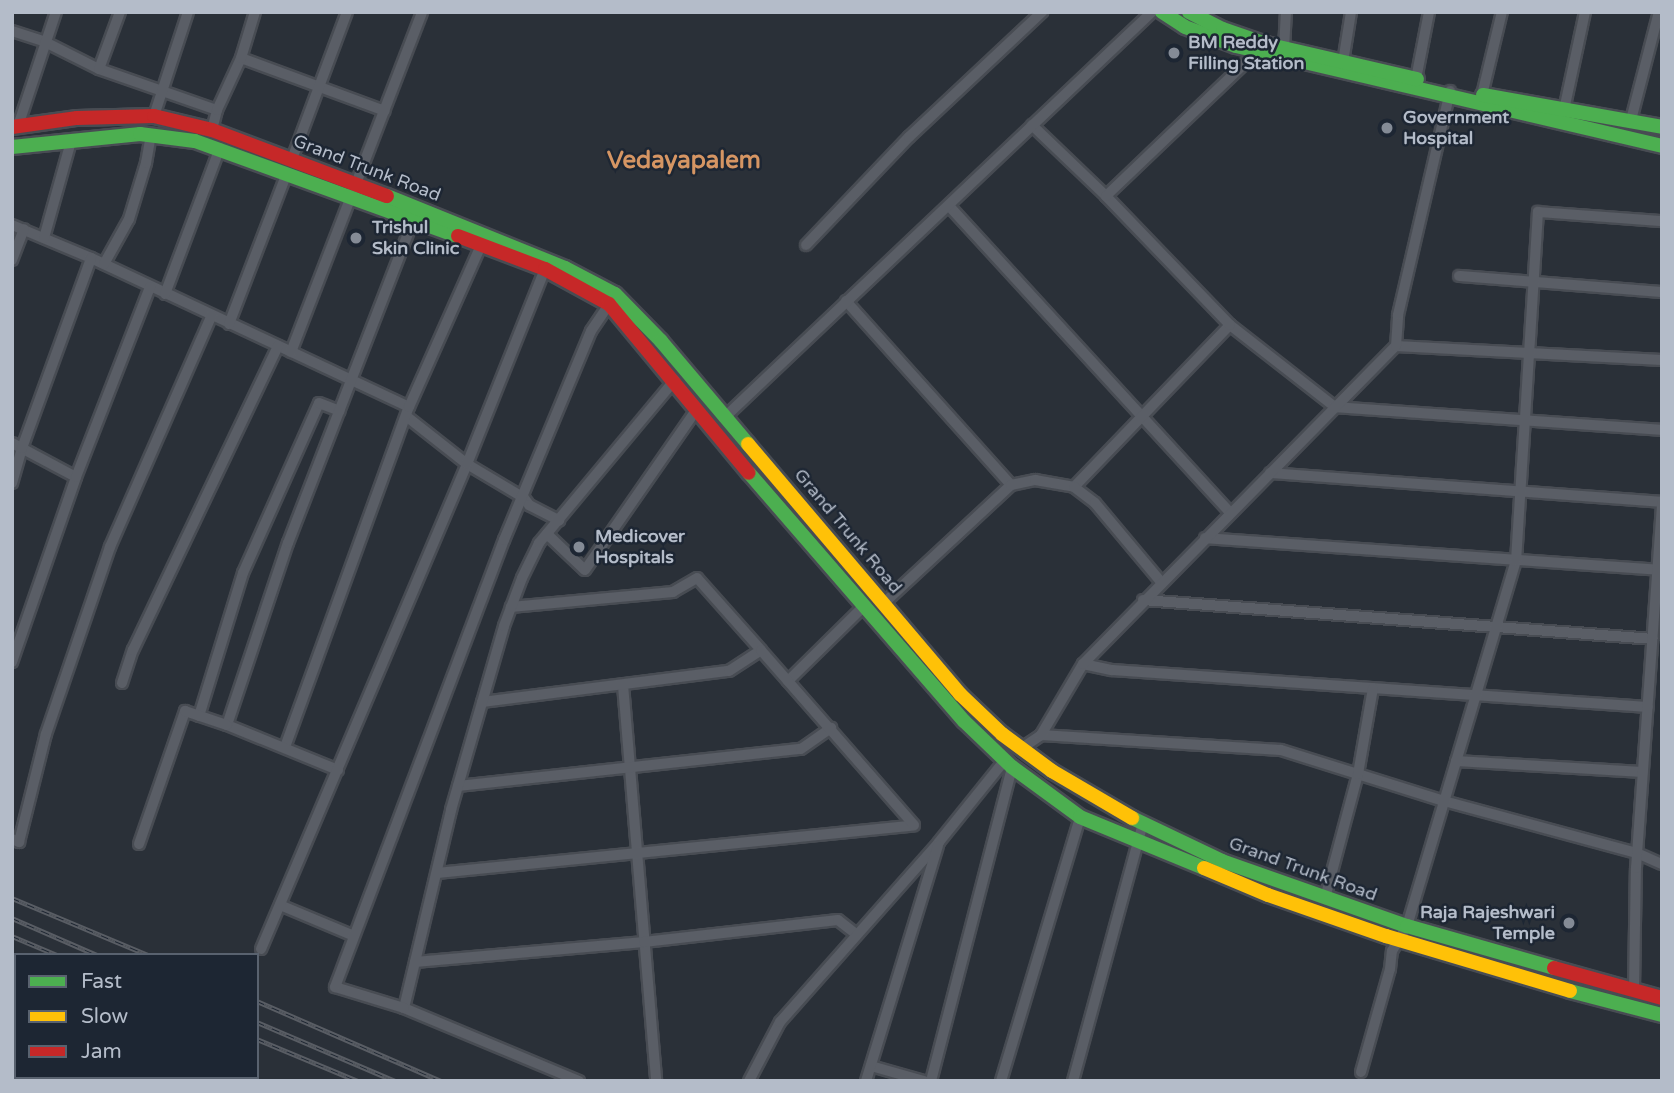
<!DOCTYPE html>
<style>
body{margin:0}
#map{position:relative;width:1674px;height:1093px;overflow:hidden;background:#2a3038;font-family:"Varela Round",sans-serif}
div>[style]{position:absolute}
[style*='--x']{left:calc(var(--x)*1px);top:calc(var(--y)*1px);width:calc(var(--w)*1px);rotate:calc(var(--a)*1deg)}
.roads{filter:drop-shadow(2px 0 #484c53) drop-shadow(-2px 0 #484c53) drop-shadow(0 2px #484c53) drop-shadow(0 -2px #484c53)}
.street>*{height:10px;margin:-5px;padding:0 5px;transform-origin:5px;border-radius:5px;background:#5a5e66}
.fast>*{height:14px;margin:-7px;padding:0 7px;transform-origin:7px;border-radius:7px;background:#4caf50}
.slow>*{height:14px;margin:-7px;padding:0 7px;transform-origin:7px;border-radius:7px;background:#ffc107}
.jam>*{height:14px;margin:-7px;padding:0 7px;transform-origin:7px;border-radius:7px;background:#c62828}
.rail>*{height:5px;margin-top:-2.5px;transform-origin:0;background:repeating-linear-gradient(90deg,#1d2633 0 8px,#595d64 0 16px);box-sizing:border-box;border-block:2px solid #595d64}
.dots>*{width:19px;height:19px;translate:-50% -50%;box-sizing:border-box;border:4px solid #1d2633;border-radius:50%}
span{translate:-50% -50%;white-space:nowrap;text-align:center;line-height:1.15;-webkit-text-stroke:5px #1d2633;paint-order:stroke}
.poi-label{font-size:18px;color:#b4bcc9;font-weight:700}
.left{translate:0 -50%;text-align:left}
.right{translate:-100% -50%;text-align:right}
.street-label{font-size:18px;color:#b4bcc9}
.district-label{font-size:24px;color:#d59563;font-weight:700}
.frame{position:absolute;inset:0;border:14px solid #b4bcc9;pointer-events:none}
.legend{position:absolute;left:14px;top:953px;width:245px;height:126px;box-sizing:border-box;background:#1d2633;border:2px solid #59626f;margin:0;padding:9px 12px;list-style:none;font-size:21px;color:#b4bcc9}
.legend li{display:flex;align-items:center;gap:14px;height:35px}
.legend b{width:35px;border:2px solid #59626f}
</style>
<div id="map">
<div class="roads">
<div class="street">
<i style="--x:12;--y:31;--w:35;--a:18"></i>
<i style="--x:45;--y:42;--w:60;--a:26.6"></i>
<i style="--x:99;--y:69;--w:125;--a:19.2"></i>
<i style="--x:1284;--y:49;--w:37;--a:-87"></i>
<i style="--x:241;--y:58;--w:153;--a:20.2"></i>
<i style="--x:1343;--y:62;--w:51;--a:-80.9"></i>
<i style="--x:99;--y:69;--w:61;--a:-69.8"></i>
<i style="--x:1416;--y:79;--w:68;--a:-79"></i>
<i style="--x:1482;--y:95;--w:85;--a:-76.5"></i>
<i style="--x:1564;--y:110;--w:100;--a:-77.9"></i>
<i style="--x:154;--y:116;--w:109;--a:-71.9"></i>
<i style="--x:1631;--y:120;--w:112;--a:-75.5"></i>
<i style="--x:1032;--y:125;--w:103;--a:43.8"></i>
<i style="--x:18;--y:126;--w:120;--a:-71.6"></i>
<i style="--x:212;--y:130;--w:21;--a:-76"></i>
<i style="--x:217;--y:110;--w:57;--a:-65.2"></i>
<i style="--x:241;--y:58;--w:48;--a:-73.1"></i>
<i style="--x:292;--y:159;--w:157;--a:-69.5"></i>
<i style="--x:950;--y:207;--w:415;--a:47.5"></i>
<i style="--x:12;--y:225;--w:86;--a:22.7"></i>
<i style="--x:91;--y:258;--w:351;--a:25.1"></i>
<i style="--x:44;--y:238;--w:101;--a:-74.4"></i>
<i style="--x:806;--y:245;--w:149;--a:-46.4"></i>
<i style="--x:909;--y:137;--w:183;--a:-43.2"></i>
<i style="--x:12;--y:260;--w:33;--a:-69"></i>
<i style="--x:104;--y:264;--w:51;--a:-60.9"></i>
<i style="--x:129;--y:219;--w:59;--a:-73.1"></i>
<i style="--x:146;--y:163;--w:27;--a:-80"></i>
<i style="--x:1459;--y:276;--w:204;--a:4.5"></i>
<i style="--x:165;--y:294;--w:156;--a:-69.4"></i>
<i style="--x:846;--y:301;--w:247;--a:48.1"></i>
<i style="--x:229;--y:324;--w:162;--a:-69"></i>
<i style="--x:1230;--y:325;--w:133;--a:38"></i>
<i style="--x:1335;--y:407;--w:328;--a:4"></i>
<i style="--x:1396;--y:346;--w:266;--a:3"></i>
<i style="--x:291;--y:352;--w:364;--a:-68.9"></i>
<i style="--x:406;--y:416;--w:78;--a:38.2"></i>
<i style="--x:467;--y:464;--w:66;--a:30.8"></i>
<i style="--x:524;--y:498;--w:9;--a:54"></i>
<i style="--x:529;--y:505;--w:34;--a:27"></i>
<i style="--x:725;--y:417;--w:589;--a:-43.49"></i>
<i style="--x:12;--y:443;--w:72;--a:28"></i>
<i style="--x:1270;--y:473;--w:393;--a:4.2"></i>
<i style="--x:12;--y:483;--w:36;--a:-74"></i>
<i style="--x:22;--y:448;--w:202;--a:-70"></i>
<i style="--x:1074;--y:487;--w:225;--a:-46.1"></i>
<i style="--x:1230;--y:325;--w:179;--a:-133.9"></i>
<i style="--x:1106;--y:196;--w:213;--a:-43.7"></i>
<i style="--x:547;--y:534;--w:52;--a:43.5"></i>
<i style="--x:585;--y:570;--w:196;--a:-55.2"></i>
<i style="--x:1205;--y:538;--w:453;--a:4"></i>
<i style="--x:1143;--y:600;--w:511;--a:4.37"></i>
<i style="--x:884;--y:603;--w:173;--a:-42.9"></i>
<i style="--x:1011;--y:485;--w:25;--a:-12"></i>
<i style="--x:1035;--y:480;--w:40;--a:10"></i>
<i style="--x:1074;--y:487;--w:26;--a:37"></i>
<i style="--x:1095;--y:503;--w:103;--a:50.1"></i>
<i style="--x:12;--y:662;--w:196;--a:-70.9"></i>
<i style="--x:76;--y:477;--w:204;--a:-68.7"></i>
<i style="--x:1083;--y:664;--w:30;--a:12"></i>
<i style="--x:1112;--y:670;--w:537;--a:3.95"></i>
<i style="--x:788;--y:681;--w:107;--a:-44.6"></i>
<i style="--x:122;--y:683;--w:35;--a:-72"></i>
<i style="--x:133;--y:650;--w:337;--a:-64.5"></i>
<i style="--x:623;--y:685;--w:397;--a:85.2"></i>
<i style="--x:482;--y:702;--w:249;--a:-7.2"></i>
<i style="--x:729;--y:671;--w:38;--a:-33"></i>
<i style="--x:761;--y:650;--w:96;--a:-131.6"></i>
<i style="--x:697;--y:578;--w:28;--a:150"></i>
<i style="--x:673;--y:592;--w:163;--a:174.7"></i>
<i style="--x:199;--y:716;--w:150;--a:-72.9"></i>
<i style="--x:243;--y:573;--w:186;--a:-65.9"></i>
<i style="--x:319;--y:403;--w:22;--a:21"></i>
<i style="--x:1041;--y:735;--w:240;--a:3.6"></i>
<i style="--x:1281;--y:750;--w:171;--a:17.4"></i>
<i style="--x:1444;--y:801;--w:200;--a:15.1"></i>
<i style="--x:1637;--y:853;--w:27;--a:24"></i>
<i style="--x:285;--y:747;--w:362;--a:-70"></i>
<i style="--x:409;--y:407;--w:182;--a:-66"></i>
<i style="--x:1022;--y:748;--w:23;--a:-34"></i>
<i style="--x:1041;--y:735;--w:82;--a:-59.4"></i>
<i style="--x:1083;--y:664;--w:446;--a:-45.5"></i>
<i style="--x:1396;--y:346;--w:31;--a:-86"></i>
<i style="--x:1398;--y:315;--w:230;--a:-76.9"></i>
<i style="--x:1456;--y:761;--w:187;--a:3.4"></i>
<i style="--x:338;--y:770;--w:120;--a:-157.9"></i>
<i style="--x:227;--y:725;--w:192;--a:-71.5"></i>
<i style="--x:288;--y:543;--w:345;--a:-68.8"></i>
<i style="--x:458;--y:786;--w:345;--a:-6.2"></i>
<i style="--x:801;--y:749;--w:37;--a:-35"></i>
<i style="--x:12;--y:839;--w:8;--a:23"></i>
<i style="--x:19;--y:842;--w:111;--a:-76"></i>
<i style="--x:46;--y:734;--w:198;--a:-71.1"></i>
<i style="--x:110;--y:547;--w:253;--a:-66.3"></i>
<i style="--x:139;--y:844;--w:141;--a:-70.9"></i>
<i style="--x:185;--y:711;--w:44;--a:18.4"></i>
<i style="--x:437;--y:873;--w:479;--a:-5.7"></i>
<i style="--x:914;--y:825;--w:232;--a:-131.2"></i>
<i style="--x:1325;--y:898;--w:128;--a:-75.1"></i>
<i style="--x:1358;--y:774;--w:87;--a:-80.1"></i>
<i style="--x:280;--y:905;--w:80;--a:22.7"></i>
<i style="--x:261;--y:949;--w:527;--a:-66.99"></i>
<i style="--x:467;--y:464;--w:210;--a:-68.2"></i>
<i style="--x:415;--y:962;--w:230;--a:-5"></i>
<i style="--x:644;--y:942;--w:195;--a:-6.5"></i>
<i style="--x:838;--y:920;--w:23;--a:38"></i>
<i style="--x:1634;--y:989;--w:121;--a:-89.1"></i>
<i style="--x:1636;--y:868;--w:365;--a:-85.9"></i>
<i style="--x:404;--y:1008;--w:204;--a:-76.6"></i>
<i style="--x:451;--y:810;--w:191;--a:-73.9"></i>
<i style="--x:504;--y:626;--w:51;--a:-69.4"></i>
<i style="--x:522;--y:578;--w:39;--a:-64"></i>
<i style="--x:539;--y:543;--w:212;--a:-50.2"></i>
<i style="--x:871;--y:1066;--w:55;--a:15.8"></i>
<i style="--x:1361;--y:1072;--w:107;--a:-74.3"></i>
<i style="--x:1390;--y:969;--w:18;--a:-84"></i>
<i style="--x:1392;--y:951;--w:29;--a:-59"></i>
<i style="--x:1407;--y:926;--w:381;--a:-73.4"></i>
<i style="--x:1516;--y:561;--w:350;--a:-86.4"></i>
<i style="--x:1538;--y:212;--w:124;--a:4.2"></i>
<i style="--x:579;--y:1081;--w:190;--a:-157.4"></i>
<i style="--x:404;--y:1008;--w:72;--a:-163.1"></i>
<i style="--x:335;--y:987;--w:478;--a:-69.3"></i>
<i style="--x:504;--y:540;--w:226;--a:-67.4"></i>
<i style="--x:591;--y:331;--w:32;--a:-56"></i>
<i style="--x:749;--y:1081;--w:67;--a:-62.3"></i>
<i style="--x:780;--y:1022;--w:240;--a:-48.5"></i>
<i style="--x:939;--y:842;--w:105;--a:-51.2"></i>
<i style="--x:866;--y:1081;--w:246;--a:-73"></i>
<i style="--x:931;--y:1081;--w:324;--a:-75.5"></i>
<i style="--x:1001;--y:1081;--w:276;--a:-73.3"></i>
<i style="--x:1073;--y:1081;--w:266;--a:-74.8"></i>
</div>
<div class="fast">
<i style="--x:1162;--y:12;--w:27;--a:33"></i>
<i style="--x:1185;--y:27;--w:54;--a:20.4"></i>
<i style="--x:1236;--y:46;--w:438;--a:13.2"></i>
<i style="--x:1189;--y:12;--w:38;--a:27"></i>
<i style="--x:1223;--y:29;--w:46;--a:19.2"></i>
<i style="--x:1266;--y:44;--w:155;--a:13.1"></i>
<i style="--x:1483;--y:95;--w:182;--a:10.1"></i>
<i style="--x:12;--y:147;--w:129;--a:-5.8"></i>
<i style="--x:140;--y:134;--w:55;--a:7.3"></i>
<i style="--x:195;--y:141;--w:280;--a:19.9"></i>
<i style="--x:387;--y:196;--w:192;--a:22"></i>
<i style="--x:565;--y:268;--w:56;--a:27.5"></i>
<i style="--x:615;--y:294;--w:66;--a:45.6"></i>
<i style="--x:661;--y:341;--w:135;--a:49.8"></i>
<i style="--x:749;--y:473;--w:328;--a:49.1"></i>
<i style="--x:964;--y:721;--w:66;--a:43.8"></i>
<i style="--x:1012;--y:767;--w:84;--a:36.3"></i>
<i style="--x:1080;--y:817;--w:134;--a:22.4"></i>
<i style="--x:1132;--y:818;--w:100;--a:25.5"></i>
<i style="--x:1222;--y:861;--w:196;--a:19.4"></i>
<i style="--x:1407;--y:926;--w:153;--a:15.9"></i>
<i style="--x:1570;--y:991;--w:95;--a:14.6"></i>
</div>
<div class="slow">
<i style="--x:748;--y:444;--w:328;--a:49.7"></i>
<i style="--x:960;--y:694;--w:58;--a:43.6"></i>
<i style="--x:1002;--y:734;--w:62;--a:36.5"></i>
<i style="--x:1052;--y:771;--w:93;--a:30.4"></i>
<i style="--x:1204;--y:868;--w:69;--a:22.9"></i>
<i style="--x:1268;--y:895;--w:125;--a:19.2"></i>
<i style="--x:1386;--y:936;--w:192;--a:16.6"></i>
</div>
<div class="jam">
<i style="--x:12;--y:127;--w:66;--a:-7.9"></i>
<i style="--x:77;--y:118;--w:77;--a:-1.5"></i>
<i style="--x:154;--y:116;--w:60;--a:13.6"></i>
<i style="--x:212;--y:130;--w:187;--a:20.7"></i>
<i style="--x:458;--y:236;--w:93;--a:20.8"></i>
<i style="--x:545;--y:269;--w:73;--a:28.7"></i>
<i style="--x:609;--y:304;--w:219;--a:50.4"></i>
<i style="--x:1554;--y:968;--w:112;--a:15.5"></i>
</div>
</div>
<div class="rail">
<i style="--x:12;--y:898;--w:147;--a:22.7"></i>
<i style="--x:12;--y:918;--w:93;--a:23.5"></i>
<i style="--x:12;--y:936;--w:49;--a:22.9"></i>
<i style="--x:257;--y:1001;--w:201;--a:23.5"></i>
<i style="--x:257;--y:1022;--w:150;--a:23.1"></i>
<i style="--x:257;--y:1039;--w:109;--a:22.6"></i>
</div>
<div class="dots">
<i style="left:1174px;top:53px;background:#848b96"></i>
<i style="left:1387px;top:128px;background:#848b96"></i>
<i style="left:356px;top:238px;background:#848b96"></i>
<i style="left:579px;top:547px;background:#848b96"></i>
<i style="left:1569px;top:923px;background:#848b96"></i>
</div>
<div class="poi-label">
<span class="left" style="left:1188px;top:53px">BM Reddy<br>Filling Station</span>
<span class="left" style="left:1403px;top:128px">Government<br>Hospital</span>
<span class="left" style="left:372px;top:238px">Trishul<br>Skin Clinic</span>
<span class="left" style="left:595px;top:547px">Medicover<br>Hospitals</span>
<span class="right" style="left:1555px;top:923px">Raja Rajeshwari<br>Temple</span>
</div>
<div class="street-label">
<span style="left:367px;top:168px;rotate:21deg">Grand Trunk Road</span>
<span style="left:848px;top:531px;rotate:50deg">Grand Trunk Road</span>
<span style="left:1303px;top:869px;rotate:20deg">Grand Trunk Road</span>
</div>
<div class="district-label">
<span style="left:684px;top:161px">Vedayapalem</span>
</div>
<div class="frame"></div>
<ul class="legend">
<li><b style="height:9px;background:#4caf50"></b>Fast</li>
<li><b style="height:9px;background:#ffc107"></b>Slow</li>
<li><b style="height:9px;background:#c62828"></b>Jam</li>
</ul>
</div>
